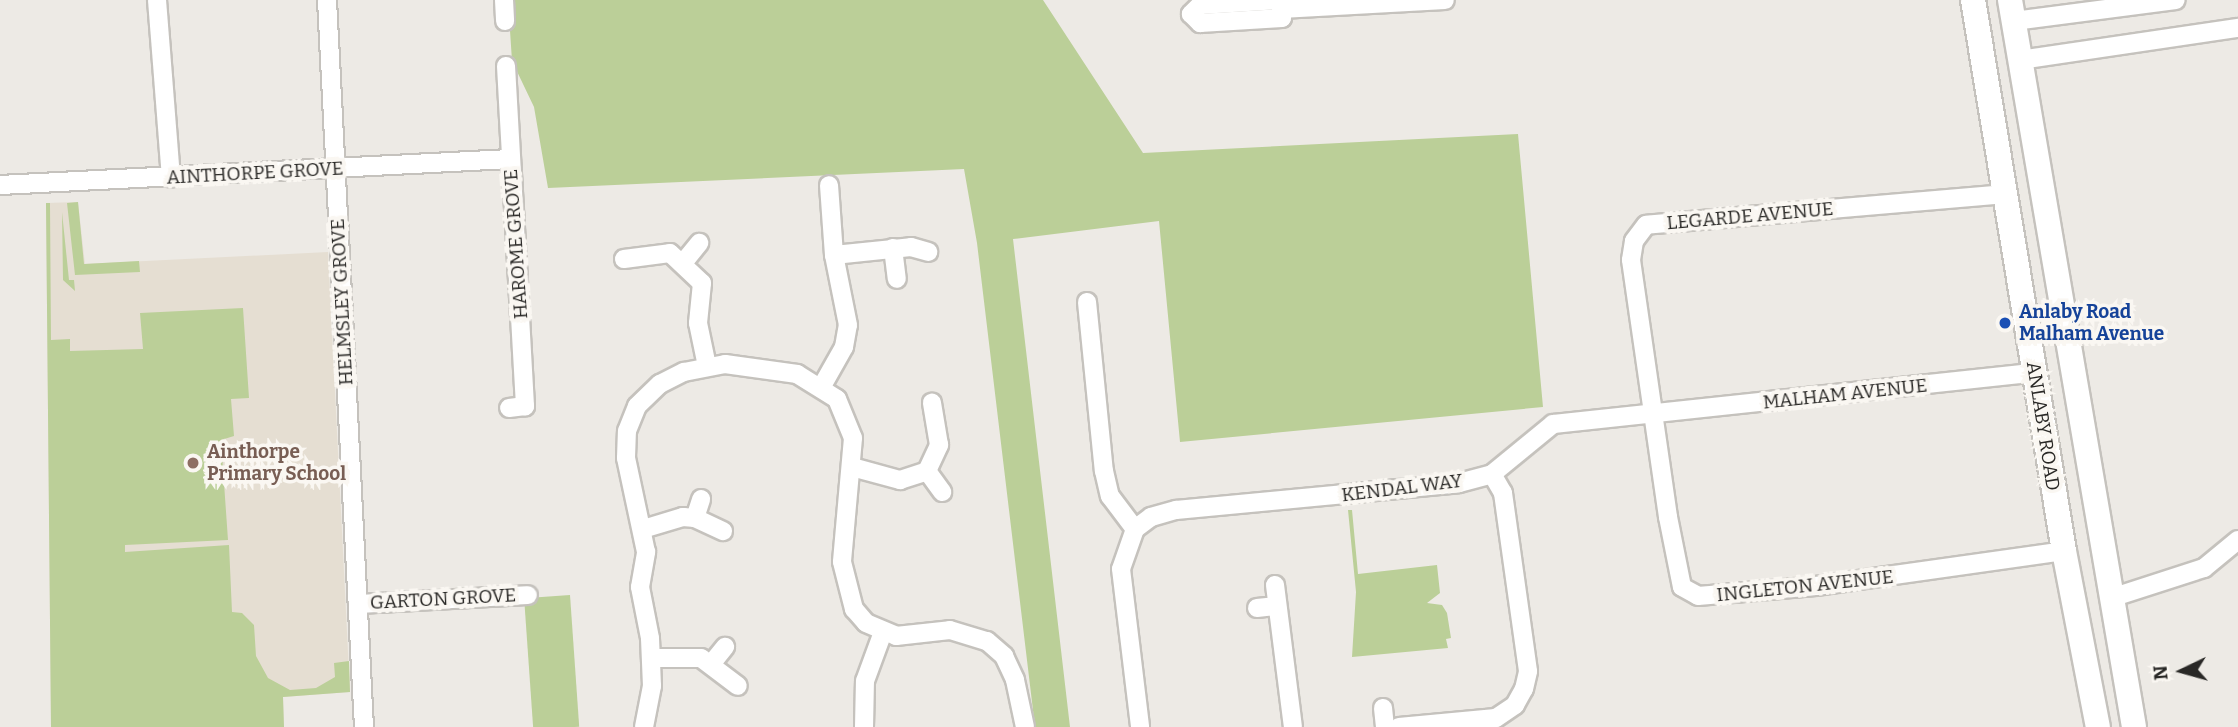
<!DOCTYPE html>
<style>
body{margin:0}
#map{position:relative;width:2238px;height:727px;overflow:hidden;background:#edeae5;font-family:Bitter,serif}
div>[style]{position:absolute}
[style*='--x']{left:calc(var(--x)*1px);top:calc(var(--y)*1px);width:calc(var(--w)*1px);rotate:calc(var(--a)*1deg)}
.built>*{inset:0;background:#e5ded2}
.green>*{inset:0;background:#bbcf98;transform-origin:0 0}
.roads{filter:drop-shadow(2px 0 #c5c2bd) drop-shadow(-2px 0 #c5c2bd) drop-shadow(0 2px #c5c2bd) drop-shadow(0 -2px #c5c2bd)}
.minor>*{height:18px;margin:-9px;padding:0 9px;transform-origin:9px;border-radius:9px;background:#fff}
.secondary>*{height:24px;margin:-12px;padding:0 12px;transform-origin:12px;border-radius:12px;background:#fff}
.dots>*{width:19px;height:19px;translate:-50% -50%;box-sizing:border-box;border:4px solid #faf7f2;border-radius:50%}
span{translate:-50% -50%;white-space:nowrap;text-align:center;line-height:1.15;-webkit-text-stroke:7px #faf7f2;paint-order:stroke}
.street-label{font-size:19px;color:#292826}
.transit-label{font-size:19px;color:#164399;font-weight:700}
.left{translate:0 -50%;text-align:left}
.education-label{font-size:19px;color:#785e54;font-weight:700}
.north{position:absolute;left:2147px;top:636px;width:70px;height:70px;-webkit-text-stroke:5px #faf7f2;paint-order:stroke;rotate:265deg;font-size:19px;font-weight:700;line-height:28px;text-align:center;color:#292826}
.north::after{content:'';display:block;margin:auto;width:24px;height:32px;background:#292826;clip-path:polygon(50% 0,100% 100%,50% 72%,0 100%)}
</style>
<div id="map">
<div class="built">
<i style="clip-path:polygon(78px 202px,85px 264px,328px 252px,350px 692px,283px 697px,284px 727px,51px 727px,46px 203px)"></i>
</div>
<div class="green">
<i style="clip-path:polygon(508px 0,1043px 0,1143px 153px,1518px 134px,1543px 407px,1180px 442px,1159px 221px,1013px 239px,1070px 727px,1035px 727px,977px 243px,964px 169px,548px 188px,534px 107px,512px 61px)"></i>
<i style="clip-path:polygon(78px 202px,84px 264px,139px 261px,140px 272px,75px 275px,67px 203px)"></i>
<i style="clip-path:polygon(46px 203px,50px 203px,51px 340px,70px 339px,70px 351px,143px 349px,140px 313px,243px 308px,249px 398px,231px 399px,234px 436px,221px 440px,228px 540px,125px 545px,125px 552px,229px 545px,232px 612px,242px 613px,254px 625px,256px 656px,268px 678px,290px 690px,316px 688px,335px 677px,334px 663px,349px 661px,350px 692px,283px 697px,284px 727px,51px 727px)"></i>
<i style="clip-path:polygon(62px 212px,69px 280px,74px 280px,75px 291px,63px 280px)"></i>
<i style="clip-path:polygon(1348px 510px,1352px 510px,1358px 574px,1437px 565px,1440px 593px,1427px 603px,1442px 605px,1447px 613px,1451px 638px,1446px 639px,1448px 648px,1352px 657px,1356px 592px)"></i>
<i style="left:570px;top:595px;width:132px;height:46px;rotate:86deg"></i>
</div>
<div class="roads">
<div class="minor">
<i style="--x:157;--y:0;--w:178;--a:85.5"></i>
<i style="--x:327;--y:0;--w:728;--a:87.09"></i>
<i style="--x:504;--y:0;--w:21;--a:87"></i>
<i style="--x:1279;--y:0;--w:79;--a:176.4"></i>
<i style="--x:1200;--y:5;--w:13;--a:135"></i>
<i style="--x:1191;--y:14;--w:13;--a:45"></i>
<i style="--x:1200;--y:23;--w:82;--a:-3.5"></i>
<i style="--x:1282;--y:18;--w:18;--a:-93"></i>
<i style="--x:1281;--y:9;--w:164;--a:-3.1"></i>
<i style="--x:2014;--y:21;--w:163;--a:-7.4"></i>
<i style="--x:2020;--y:60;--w:220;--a:-8.4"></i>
<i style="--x:506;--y:66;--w:341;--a:86.8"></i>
<i style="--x:525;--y:406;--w:16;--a:173"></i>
<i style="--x:0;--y:185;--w:511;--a:-2.92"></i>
<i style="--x:2006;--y:194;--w:361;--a:175.1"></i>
<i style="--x:1646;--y:225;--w:20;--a:127"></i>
<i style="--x:1634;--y:241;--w:19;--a:99"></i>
<i style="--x:1631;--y:260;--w:260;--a:81.8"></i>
<i style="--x:1668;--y:517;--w:71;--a:78.7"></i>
<i style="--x:1682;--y:587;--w:18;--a:29"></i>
<i style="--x:1698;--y:596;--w:118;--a:-4.8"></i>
<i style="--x:1816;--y:586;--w:250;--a:-8"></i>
<i style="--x:893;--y:248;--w:31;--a:83"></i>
<i style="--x:834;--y:255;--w:77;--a:-5.9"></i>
<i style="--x:911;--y:247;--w:18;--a:16"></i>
<i style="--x:624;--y:259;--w:46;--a:-7.4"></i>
<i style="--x:670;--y:253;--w:44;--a:43.2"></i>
<i style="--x:702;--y:283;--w:40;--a:95.7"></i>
<i style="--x:698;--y:323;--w:44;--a:78.2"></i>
<i style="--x:683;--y:263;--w:26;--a:-51"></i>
<i style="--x:1087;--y:302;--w:170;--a:84.3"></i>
<i style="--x:1104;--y:471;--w:26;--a:77"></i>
<i style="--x:1110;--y:496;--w:41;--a:52.9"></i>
<i style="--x:1135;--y:529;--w:42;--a:109.3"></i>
<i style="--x:1121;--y:569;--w:159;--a:83.1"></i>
<i style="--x:822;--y:386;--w:45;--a:-60.6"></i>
<i style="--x:844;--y:347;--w:22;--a:-80"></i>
<i style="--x:848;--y:325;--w:71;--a:-101.3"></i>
<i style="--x:834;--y:255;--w:70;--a:-94.1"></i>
<i style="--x:852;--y:467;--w:50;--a:15.2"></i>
<i style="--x:900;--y:480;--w:28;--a:-18"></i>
<i style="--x:927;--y:471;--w:29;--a:-65"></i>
<i style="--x:939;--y:445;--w:43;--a:-99.5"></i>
<i style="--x:927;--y:471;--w:26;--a:54"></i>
<i style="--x:695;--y:518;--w:20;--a:-72"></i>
<i style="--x:643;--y:529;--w:42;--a:-16.7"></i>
<i style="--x:683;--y:517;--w:12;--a:5"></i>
<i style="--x:695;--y:518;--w:31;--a:25"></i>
<i style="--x:1135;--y:529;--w:20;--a:-37"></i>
<i style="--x:1151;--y:517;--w:26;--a:-16"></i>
<i style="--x:1176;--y:510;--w:284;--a:-5.4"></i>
<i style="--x:1459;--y:483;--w:34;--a:-15"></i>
<i style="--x:1492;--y:474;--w:79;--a:-39.3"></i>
<i style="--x:1553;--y:424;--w:484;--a:-6.1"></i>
<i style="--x:1275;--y:585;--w:143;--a:82.8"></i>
<i style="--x:2111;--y:598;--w:98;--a:-17.9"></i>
<i style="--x:2204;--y:568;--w:44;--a:-39.5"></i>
<i style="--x:358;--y:604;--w:170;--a:-3"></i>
<i style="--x:1257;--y:608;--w:20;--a:-6"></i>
<i style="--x:652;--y:658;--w:49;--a:0"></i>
<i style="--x:701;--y:658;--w:46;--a:37.1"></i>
<i style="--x:712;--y:663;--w:21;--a:-51"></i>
<i style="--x:1383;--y:708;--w:19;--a:84"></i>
<i style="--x:644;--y:727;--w:42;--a:-79"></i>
<i style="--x:652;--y:686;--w:48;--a:-92.4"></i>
<i style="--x:650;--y:638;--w:52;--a:-101.1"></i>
<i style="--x:640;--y:587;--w:36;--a:-80"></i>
<i style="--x:646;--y:552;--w:96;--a:-102"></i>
<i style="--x:626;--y:458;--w:27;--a:-88"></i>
<i style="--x:627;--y:431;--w:27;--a:-68"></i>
<i style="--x:637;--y:406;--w:32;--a:-44"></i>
<i style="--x:660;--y:384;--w:27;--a:-27"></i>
<i style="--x:684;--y:372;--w:42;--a:-11"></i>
<i style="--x:725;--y:364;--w:73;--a:7.9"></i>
<i style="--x:797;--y:374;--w:47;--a:32"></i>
<i style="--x:837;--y:399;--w:42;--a:67.7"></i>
<i style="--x:853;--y:438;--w:124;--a:95.1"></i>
<i style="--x:842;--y:562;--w:49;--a:75.7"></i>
<i style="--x:854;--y:609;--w:18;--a:49"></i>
<i style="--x:866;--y:623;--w:33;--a:23"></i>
<i style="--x:896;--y:636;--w:54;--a:-6.3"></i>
<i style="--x:950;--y:630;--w:39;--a:17"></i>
<i style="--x:987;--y:641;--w:23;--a:41"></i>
<i style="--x:1004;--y:656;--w:26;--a:65"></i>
<i style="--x:1015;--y:680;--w:48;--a:78"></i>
<i style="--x:864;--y:727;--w:46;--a:-88.8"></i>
<i style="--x:865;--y:681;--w:52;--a:-69.8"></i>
<i style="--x:1399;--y:727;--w:97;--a:-5.3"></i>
<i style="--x:1496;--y:718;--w:23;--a:-34"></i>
<i style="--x:1515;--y:705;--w:18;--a:-61"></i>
<i style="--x:1524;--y:689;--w:18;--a:-77"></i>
<i style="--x:1528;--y:671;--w:180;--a:-98"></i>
<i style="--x:1503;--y:493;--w:22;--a:-120"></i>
</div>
<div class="secondary">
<i style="--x:1973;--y:0;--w:558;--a:80.62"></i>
<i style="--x:2064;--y:551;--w:179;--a:79.1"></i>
<i style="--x:2010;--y:0;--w:737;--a:80.32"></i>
</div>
</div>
<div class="dots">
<i style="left:2005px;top:323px;background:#1a4fb4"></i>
<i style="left:193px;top:463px;background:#8d6e63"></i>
</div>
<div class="street-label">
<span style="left:255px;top:173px;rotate:-3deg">AINTHORPE GROVE</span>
<span style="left:1750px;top:216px;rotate:-5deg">LEGARDE AVENUE</span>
<span style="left:516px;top:244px;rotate:-94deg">HAROME GROVE</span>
<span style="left:342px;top:302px;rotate:-93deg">HELMSLEY GROVE</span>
<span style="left:1845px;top:394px;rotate:-6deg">MALHAM AVENUE</span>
<span style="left:2043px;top:426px;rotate:81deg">ANLABY ROAD</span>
<span style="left:1402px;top:488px;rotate:-7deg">KENDAL WAY</span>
<span style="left:1805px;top:586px;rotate:-6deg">INGLETON AVENUE</span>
<span style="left:443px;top:599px;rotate:-3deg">GARTON GROVE</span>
</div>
<div class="transit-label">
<span class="left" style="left:2019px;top:323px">Anlaby Road<br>Malham Avenue</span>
</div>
<div class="education-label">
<span class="left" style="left:207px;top:463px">Ainthorpe<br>Primary School</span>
</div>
<div class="north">N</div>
</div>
